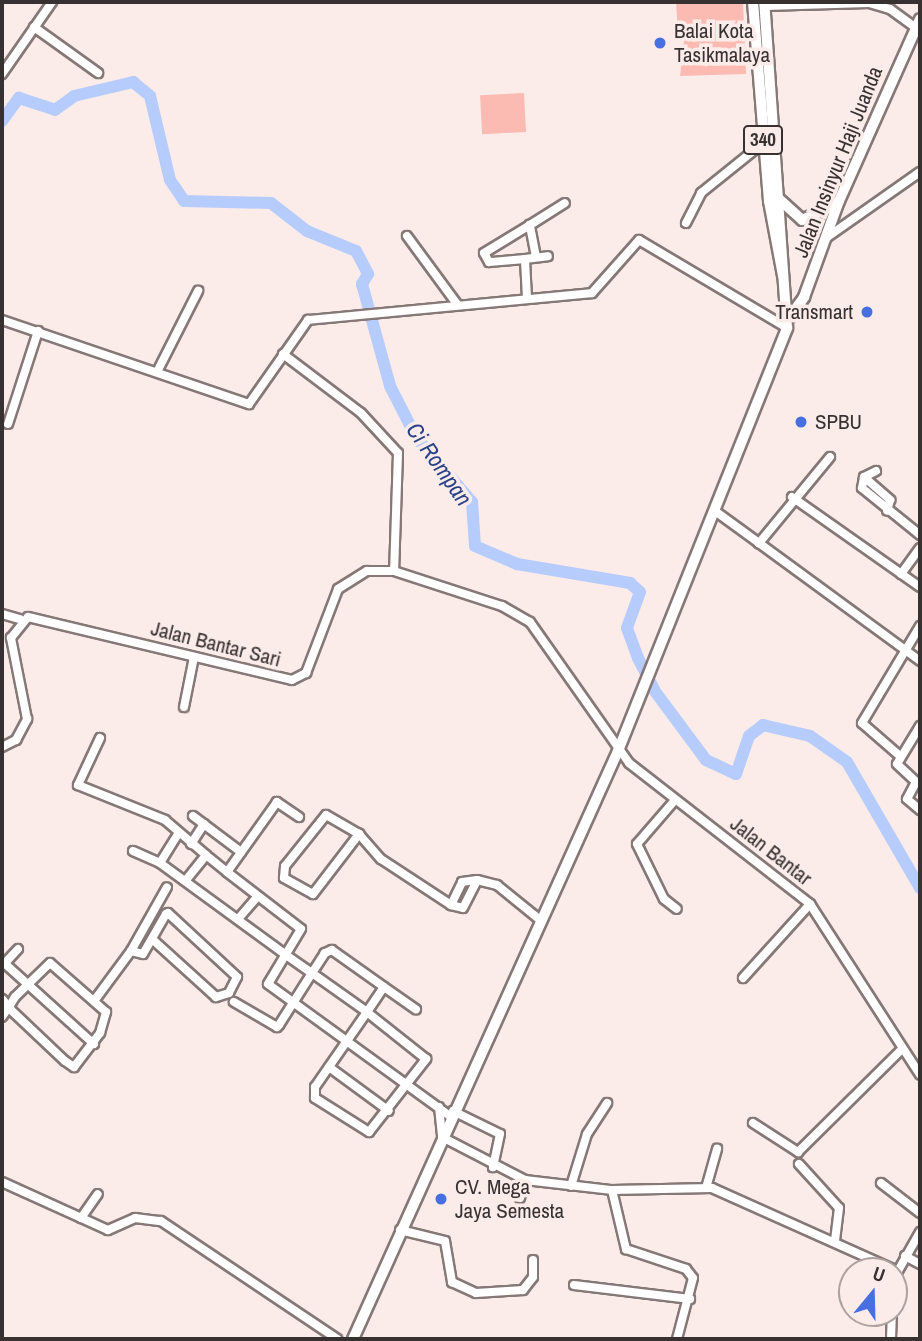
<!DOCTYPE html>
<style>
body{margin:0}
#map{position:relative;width:922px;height:1341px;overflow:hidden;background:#fbecea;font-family:"Archivo Narrow",sans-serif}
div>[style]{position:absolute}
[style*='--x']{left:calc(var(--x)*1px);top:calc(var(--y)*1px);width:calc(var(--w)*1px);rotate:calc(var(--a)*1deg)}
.green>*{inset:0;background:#fcbbb2;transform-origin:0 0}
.river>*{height:12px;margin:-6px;padding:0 6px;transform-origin:6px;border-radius:6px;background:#b6ccfd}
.roads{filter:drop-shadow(2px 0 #857876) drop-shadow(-2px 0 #857876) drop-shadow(0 2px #857876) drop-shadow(0 -2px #857876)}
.minor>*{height:8px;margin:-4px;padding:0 4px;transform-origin:4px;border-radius:4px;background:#fff}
.major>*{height:10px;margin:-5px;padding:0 5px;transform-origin:5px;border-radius:5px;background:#fff}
.dots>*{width:19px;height:19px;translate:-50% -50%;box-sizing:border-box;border:4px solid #fbecea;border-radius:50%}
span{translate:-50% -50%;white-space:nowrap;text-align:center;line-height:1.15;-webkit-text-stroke:7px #fbecea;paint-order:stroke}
.shield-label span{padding:2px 5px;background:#fbecea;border:2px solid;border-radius:5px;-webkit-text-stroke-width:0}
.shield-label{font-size:19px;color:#373231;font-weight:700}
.poi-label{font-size:21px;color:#373231}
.left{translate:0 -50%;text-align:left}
.right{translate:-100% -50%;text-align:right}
.street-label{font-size:21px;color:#373231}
.water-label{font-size:23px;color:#284188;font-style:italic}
.frame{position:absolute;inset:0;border:4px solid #373231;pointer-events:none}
.north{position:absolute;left:838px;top:1257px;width:70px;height:70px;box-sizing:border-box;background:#fbecea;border:2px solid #ada2a0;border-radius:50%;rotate:19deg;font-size:19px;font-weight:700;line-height:28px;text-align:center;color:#373231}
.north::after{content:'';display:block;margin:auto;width:24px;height:32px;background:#476fe2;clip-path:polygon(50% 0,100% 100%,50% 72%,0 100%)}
</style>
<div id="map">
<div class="green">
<i style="clip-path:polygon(676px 2px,743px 2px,746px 74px,680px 76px,685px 33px,678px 33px)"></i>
<i style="left:524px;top:93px;width:39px;height:44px;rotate:87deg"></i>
</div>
<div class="river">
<i style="--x:2;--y:121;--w:29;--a:-54"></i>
<i style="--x:19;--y:98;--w:38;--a:18"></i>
<i style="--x:55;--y:110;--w:24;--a:-36"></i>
<i style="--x:74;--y:96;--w:61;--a:-13.3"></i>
<i style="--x:133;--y:82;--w:22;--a:39"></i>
<i style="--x:150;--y:96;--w:86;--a:76.6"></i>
<i style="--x:170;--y:180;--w:25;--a:56"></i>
<i style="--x:184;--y:201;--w:87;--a:1.3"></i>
<i style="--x:271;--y:203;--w:46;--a:37.9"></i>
<i style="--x:307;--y:231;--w:53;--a:22.2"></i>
<i style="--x:356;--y:251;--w:26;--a:62"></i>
<i style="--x:368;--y:274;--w:12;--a:121"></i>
<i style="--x:362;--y:284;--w:106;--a:74.6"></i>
<i style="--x:390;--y:386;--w:57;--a:63"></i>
<i style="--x:416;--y:437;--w:86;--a:49.3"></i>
<i style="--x:472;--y:502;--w:44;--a:86.1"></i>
<i style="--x:475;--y:546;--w:46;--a:23.2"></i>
<i style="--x:517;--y:564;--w:115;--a:9.5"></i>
<i style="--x:630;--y:583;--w:13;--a:42"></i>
<i style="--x:640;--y:592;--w:38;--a:110"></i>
<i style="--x:627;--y:628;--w:32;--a:70"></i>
<i style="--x:638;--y:658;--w:36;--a:63"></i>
<i style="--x:654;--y:690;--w:87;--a:53.4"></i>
<i style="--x:706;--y:760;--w:33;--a:25"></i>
<i style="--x:736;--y:774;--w:40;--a:-71.1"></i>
<i style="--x:749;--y:736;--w:18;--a:-38"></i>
<i style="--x:763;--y:725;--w:48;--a:13.2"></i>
<i style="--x:810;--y:736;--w:45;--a:35.1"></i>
<i style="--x:847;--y:762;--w:146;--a:59.9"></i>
</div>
<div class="roads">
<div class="minor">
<i style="--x:765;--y:6;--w:104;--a:-1.7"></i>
<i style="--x:869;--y:3;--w:22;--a:16"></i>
<i style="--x:890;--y:9;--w:37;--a:36"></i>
<i style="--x:34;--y:27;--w:79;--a:35.7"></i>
<i style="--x:2;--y:74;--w:88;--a:-55.2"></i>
<i style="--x:686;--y:223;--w:34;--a:-63"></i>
<i style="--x:701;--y:193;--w:80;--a:-38.9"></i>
<i style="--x:407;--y:236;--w:84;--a:53.7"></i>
<i style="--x:826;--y:238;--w:115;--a:-35.1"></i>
<i style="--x:536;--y:257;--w:33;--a:-101"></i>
<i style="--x:530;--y:225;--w:41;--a:-32.2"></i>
<i style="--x:525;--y:259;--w:36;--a:175"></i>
<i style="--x:489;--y:262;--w:10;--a:-119"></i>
<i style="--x:484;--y:253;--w:54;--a:-31.3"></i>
<i style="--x:527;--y:298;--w:39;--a:-93"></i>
<i style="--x:525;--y:259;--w:23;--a:-7"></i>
<i style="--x:2;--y:320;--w:261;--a:18.8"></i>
<i style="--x:249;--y:404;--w:103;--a:-54.9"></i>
<i style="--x:308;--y:320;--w:285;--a:-5.4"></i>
<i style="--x:592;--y:293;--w:71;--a:-48.4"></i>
<i style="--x:639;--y:240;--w:172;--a:30.7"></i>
<i style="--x:283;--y:354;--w:98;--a:37.1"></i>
<i style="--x:361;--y:413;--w:54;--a:47.2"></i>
<i style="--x:398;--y:453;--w:118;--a:91.9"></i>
<i style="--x:158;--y:370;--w:89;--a:-63.1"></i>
<i style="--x:8;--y:424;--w:98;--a:-72.1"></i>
<i style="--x:830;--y:457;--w:112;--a:129.5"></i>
<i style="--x:759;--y:543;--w:200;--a:36.2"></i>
<i style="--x:876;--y:471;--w:13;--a:153"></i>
<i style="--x:864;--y:477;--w:11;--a:100"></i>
<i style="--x:862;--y:488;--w:75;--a:39"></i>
<i style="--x:864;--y:477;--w:35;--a:41"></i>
<i style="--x:890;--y:500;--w:11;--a:105"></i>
<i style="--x:792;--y:497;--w:156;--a:35.1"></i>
<i style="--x:715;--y:511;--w:54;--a:36"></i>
<i style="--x:901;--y:574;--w:32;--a:-54"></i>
<i style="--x:2;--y:614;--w:19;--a:16"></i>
<i style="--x:184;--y:707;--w:51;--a:-78.7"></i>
<i style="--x:920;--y:726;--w:44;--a:121.2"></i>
<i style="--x:897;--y:764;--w:26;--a:43"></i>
<i style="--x:916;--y:782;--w:19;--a:118"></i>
<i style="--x:907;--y:799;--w:17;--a:40"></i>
<i style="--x:100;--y:738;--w:52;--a:115.1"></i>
<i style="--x:78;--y:785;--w:94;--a:21.9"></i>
<i style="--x:165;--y:820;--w:54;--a:40.5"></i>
<i style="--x:2;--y:747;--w:16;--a:-27"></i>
<i style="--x:16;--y:740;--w:24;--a:-62"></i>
<i style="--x:27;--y:719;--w:83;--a:-101.2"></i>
<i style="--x:11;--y:638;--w:27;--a:-51"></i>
<i style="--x:28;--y:617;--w:271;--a:13.4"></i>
<i style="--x:292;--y:680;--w:16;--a:-27"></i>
<i style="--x:306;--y:673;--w:90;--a:-69.1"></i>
<i style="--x:338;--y:589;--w:34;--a:-32"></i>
<i style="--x:367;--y:571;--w:27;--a:0"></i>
<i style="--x:394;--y:571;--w:114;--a:18"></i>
<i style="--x:502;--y:606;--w:32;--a:30"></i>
<i style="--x:530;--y:622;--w:172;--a:54.9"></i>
<i style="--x:629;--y:763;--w:229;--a:37.9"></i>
<i style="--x:810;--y:904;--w:203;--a:57.2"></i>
<i style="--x:900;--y:756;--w:50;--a:-139"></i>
<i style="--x:862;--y:723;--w:113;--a:-59.1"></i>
<i style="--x:675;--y:800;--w:58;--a:130.8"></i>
<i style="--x:637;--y:844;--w:61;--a:63.9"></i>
<i style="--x:664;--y:899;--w:16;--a:38"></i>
<i style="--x:193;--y:816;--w:60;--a:36.9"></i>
<i style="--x:299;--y:817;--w:27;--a:-146"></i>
<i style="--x:277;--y:802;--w:86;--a:125.5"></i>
<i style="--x:227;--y:872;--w:93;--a:37.6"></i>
<i style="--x:301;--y:929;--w:64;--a:121"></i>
<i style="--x:268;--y:984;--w:226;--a:36"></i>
<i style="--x:178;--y:834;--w:34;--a:122"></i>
<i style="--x:160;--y:863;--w:156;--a:36.1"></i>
<i style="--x:286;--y:955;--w:32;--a:35"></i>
<i style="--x:312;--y:973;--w:67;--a:35.3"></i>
<i style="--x:367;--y:1012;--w:91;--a:124.7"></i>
<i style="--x:315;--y:1087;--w:11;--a:90"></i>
<i style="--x:315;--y:1098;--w:64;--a:32.2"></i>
<i style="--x:369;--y:1132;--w:93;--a:-52"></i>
<i style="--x:426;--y:1059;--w:75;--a:-141.5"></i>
<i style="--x:367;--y:1012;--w:30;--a:-56"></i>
<i style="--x:384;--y:987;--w:64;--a:-144.6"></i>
<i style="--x:332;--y:950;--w:8;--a:157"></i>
<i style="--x:325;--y:953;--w:24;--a:123"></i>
<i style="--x:312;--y:973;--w:62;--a:122.4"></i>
<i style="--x:279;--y:1025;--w:3;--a:135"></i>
<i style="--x:277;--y:1027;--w:50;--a:-149.8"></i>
<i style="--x:359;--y:834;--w:38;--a:-150"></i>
<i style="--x:326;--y:815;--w:65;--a:128.8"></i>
<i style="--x:285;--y:866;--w:12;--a:95"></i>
<i style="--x:284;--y:878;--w:33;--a:29"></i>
<i style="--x:313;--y:894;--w:76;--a:-52.5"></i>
<i style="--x:359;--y:834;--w:33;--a:49"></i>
<i style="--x:381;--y:859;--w:84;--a:33.3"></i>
<i style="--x:451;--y:905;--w:25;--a:-64"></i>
<i style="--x:462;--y:882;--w:15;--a:-8"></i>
<i style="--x:477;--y:880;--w:21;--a:14"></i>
<i style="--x:497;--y:885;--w:55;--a:39.1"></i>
<i style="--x:191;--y:844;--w:24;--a:-57"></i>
<i style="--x:133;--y:851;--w:30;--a:24"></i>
<i style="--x:186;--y:880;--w:32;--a:-51"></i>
<i style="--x:206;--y:855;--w:27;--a:39"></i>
<i style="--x:451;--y:905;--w:12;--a:14"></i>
<i style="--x:463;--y:908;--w:31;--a:-63"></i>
<i style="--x:238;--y:919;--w:30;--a:-49"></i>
<i style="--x:131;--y:951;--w:73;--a:-60.6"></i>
<i style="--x:2;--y:961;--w:124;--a:42.1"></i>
<i style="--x:5;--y:963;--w:19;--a:-47"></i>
<i style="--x:743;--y:978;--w:100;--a:-47.8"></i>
<i style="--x:384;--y:987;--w:39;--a:35"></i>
<i style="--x:2;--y:999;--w:1;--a:45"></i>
<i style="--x:3;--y:1000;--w:9;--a:49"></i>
<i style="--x:9;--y:1007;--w:4;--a:56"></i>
<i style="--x:11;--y:1010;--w:74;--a:43.4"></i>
<i style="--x:65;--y:1061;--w:11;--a:34"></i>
<i style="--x:74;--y:1067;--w:43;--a:-52.6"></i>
<i style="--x:100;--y:1033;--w:22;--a:-74"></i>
<i style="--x:106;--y:1012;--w:74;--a:-138.8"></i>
<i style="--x:50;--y:963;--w:49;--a:135.8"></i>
<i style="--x:15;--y:997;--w:12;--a:121"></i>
<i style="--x:9;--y:1007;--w:12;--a:125"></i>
<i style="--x:94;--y:1001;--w:62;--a:-53.5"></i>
<i style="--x:131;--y:951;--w:12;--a:14"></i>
<i style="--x:143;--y:954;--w:46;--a:-60.1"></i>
<i style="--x:166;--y:914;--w:2;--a:-27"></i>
<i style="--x:168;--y:913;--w:94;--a:42.8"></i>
<i style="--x:237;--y:977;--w:18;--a:117"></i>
<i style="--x:229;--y:993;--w:14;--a:163"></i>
<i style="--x:216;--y:997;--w:86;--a:-137.8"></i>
<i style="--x:329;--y:1067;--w:74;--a:36.3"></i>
<i style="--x:439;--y:1107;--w:30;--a:84"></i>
<i style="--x:442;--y:1137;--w:93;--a:27.4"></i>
<i style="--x:525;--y:1180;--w:88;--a:6.6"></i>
<i style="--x:612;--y:1190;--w:100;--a:-1.1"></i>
<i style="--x:712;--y:1188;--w:201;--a:24.1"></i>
<i style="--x:453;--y:1111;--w:52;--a:26.1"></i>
<i style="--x:500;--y:1134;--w:34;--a:102"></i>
<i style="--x:753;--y:1123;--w:54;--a:32.8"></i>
<i style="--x:798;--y:1152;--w:145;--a:-44.7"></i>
<i style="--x:799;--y:1164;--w:59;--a:47.7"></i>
<i style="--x:839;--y:1208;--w:34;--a:97"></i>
<i style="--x:2;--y:1182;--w:116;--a:24.4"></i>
<i style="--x:108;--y:1230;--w:30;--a:-24"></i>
<i style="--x:135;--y:1218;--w:26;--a:7"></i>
<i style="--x:161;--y:1221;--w:212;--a:33.8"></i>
<i style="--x:881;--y:1183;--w:49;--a:37.6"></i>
<i style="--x:571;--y:1186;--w:54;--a:-72.9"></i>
<i style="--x:587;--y:1134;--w:37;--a:-57"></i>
<i style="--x:706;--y:1188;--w:41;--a:-74.2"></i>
<i style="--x:612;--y:1190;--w:61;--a:76.7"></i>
<i style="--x:626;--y:1249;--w:63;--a:18.4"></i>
<i style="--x:686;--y:1269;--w:11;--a:52"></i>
<i style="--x:693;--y:1278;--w:63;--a:104.7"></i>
<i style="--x:520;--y:1198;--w:19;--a:-74"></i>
<i style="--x:81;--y:1218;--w:29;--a:-55"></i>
<i style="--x:400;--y:1230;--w:46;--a:13.7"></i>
<i style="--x:445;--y:1241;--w:42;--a:80.3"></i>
<i style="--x:452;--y:1282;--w:26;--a:25"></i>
<i style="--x:476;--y:1293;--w:47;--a:-3.7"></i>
<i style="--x:523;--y:1290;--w:16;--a:-52"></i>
<i style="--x:533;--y:1277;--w:17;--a:-90"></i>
<i style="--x:905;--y:1256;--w:17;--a:28"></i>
<i style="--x:894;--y:1278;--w:53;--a:-60.5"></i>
<i style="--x:574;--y:1285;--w:117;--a:6.9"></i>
<i style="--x:891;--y:1339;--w:26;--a:-88"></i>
</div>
<div class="major">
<i style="--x:753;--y:2;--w:200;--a:85.4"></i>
<i style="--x:769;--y:201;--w:76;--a:79.4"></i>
<i style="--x:779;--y:199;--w:31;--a:42"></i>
<i style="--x:802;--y:220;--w:38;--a:-25"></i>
<i style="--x:789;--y:318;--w:26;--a:-54"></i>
<i style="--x:804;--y:297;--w:102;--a:-70"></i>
<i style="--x:839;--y:201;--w:199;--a:-66"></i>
<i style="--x:353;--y:1339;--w:645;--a:-65.74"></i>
<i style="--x:618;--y:751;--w:456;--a:-68.2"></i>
<i style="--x:787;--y:328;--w:327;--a:-94"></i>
</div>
</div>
<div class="dots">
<i style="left:660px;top:43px;background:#476fe2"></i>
<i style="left:867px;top:312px;background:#476fe2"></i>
<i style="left:801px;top:422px;background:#476fe2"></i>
<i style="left:441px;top:1199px;background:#476fe2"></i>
</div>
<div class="shield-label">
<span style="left:763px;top:140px">340</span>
</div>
<div class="poi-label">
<span class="left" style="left:674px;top:43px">Balai Kota<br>Tasikmalaya</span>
<span class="right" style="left:853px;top:312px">Transmart</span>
<span class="left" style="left:815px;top:422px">SPBU</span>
<span class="left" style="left:455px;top:1199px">CV. Mega<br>Jaya Semesta</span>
</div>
<div class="street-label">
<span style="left:838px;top:162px;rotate:-68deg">Jalan Insinyur Haji Juanda</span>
<span style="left:216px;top:644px;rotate:14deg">Jalan Bantar Sari</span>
<span style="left:771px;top:851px;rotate:38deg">Jalan Bantar</span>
</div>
<div class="water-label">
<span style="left:439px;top:464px;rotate:55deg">Ci Rompan</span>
</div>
<div class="frame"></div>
<div class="north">U</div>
</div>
